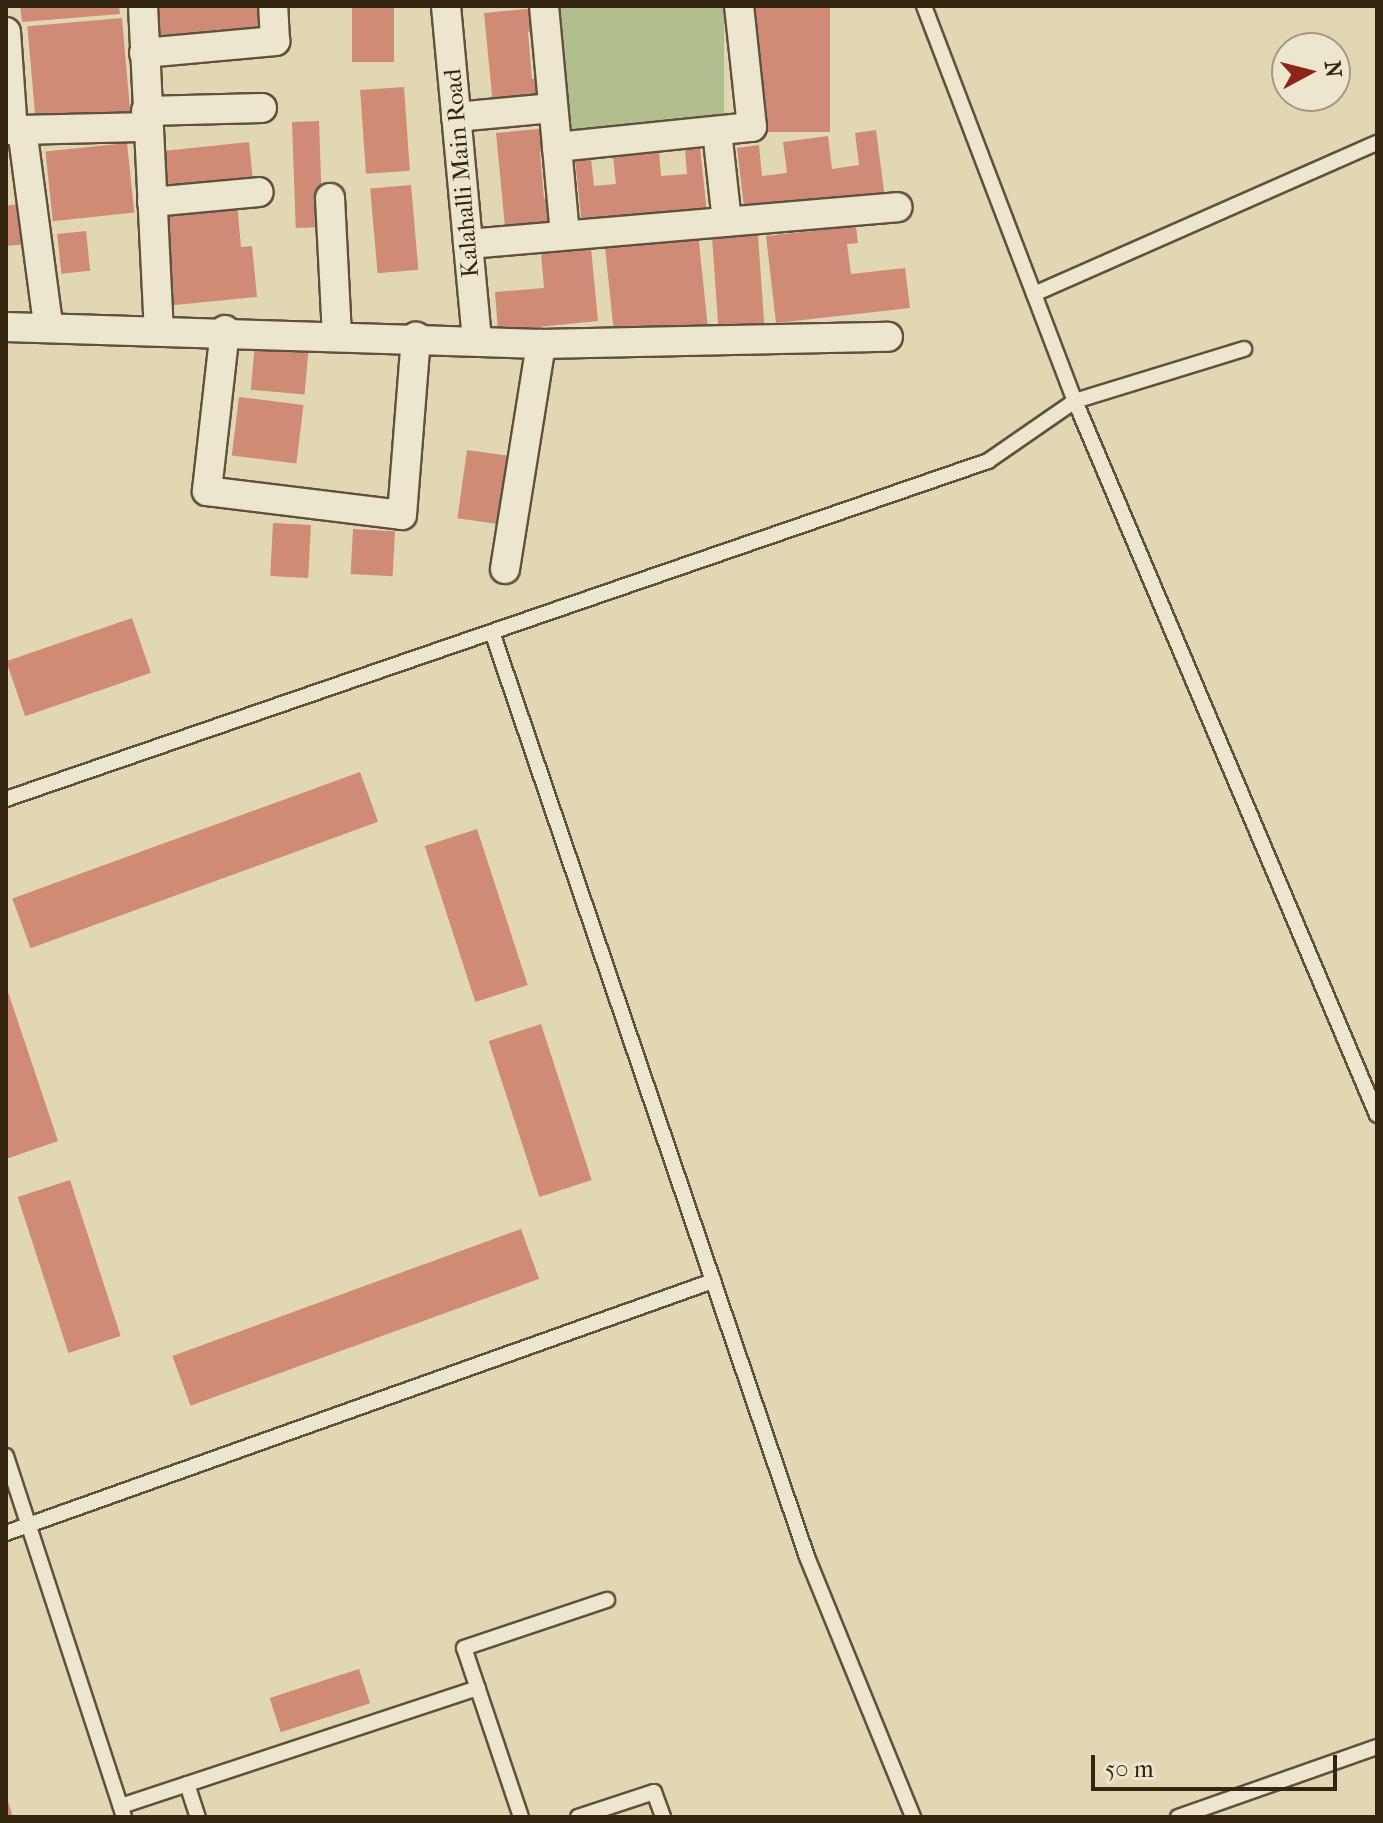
<!DOCTYPE html>
<style>
body{margin:0}
#map{position:relative;width:1383px;height:1823px;overflow:hidden;background:#e1d8b3;font-family:"IM FELL French Canon",serif}
div>[style]{position:absolute}
[style*='--x']{left:calc(var(--x)*1px);top:calc(var(--y)*1px);width:calc(var(--w)*1px);rotate:calc(var(--a)*1deg)}
.green>*{inset:0;background:#b1bf8e;transform-origin:0 0}
.building>*{inset:0;background:#cf8b76;transform-origin:0 0}
.roads{filter:drop-shadow(2px 0 #5f523a) drop-shadow(-2px 0 #5f523a) drop-shadow(0 2px #5f523a) drop-shadow(0 -2px #5f523a)}
.lane>*{height:14px;margin:-7px;padding:0 7px;transform-origin:7px;border-radius:7px;background:#ece6ce}
.street>*{height:28px;margin:-14px;padding:0 14px;transform-origin:14px;border-radius:14px;background:#ece6ce}
span{translate:-50% -50%;white-space:nowrap;text-align:center;line-height:1.15;-webkit-text-stroke:6px #ece6ce;paint-order:stroke}
.street-label{font-size:24px;color:#342511}
.frame{position:absolute;inset:0;border:8px solid #342511;pointer-events:none}
.north{position:absolute;left:1271px;top:32px;width:80px;height:80px;box-sizing:border-box;background:#ece6ce;border:2px solid #a29982;border-radius:50%;rotate:83deg;font-size:22px;font-weight:700;line-height:32px;text-align:center;color:#342511}
.north::after{content:'';display:block;margin:auto;width:28px;height:36px;background:#8f2418;clip-path:polygon(50% 0,100% 100%,50% 72%,0 100%)}
.scale{position:absolute;left:1091px;top:1755px;width:246px;height:36px;box-sizing:border-box;border:4px solid #342511;border-top:0;padding-left:10px;font-size:24px;line-height:28px;white-space:nowrap;color:#342511;-webkit-text-stroke:6px #ece6ce;paint-order:stroke}
</style>
<div id="map">
<div class="green">
<i style="left:560px;top:6px;width:164px;height:125px"></i>
</div>
<div class="building">
<i style="clip-path:polygon(20px 6px,119px 6px,120px 14px,22px 22px)"></i>
<i style="clip-path:polygon(148px 6px,267px 6px,270px 30px,149px 40px)"></i>
<i style="left:352px;top:6px;width:42px;height:56px"></i>
<i style="left:751px;top:6px;width:79px;height:126px"></i>
<i style="clip-path:polygon(537px 8px,539px 31px,528px 32px,532px 79px,544px 78px,546px 102px,493px 106px,484px 13px)"></i>
<i style="left:122px;top:18px;width:97px;height:95px;rotate:85deg"></i>
<i style="left:404px;top:87px;width:84px;height:44px;rotate:86deg"></i>
<i style="left:319px;top:121px;width:106px;height:27px;rotate:88deg"></i>
<i style="clip-path:polygon(549px 128px,551px 151px,540px 152px,544px 199px,556px 198px,558px 222px,505px 227px,496px 133px)"></i>
<i style="clip-path:polygon(876px 130px,885px 198px,745px 215px,737px 148px,759px 145px,762px 176px,787px 173px,783px 142px,828px 136px,832px 169px,859px 165px,855px 133px)"></i>
<i style="left:249px;top:142px;width:44px;height:91px;rotate:84deg"></i>
<i style="left:127px;top:143px;width:70px;height:82px;rotate:84deg"></i>
<i style="clip-path:polygon(700px 147px,707px 213px,582px 226px,575px 160px,591px 158px,594px 186px,616px 184px,613px 156px,659px 151px,661px 176px,687px 174px,685px 149px)"></i>
<i style="left:411px;top:185px;width:85px;height:41px;rotate:85deg"></i>
<i style="clip-path:polygon(23px 203px,28px 244px,6px 246px,6px 206px)"></i>
<i style="clip-path:polygon(237px 203px,241px 247px,252px 246px,257px 297px,165px 306px,155px 211px)"></i>
<i style="clip-path:polygon(856px 226px,858px 243px,847px 244px,851px 274px,905px 268px,910px 308px,776px 323px,766px 236px)"></i>
<i style="left:86px;top:231px;width:40px;height:29px;rotate:84deg"></i>
<i style="left:698px;top:233px;width:100px;height:94px;rotate:84deg"></i>
<i style="left:758px;top:235px;width:89px;height:46px;rotate:86deg"></i>
<i style="clip-path:polygon(590px 237px,598px 321px,498px 331px,495px 292px,544px 288px,541px 253px,492px 258px,490px 247px)"></i>
<i style="left:255px;top:342px;width:54px;height:48px;rotate:5deg"></i>
<i style="left:239px;top:397px;width:65px;height:59px;rotate:7deg"></i>
<i style="left:467px;top:450px;width:44px;height:69px;rotate:8deg"></i>
<i style="left:273px;top:523px;width:38px;height:53px;rotate:3deg"></i>
<i style="left:353px;top:529px;width:42px;height:45px;rotate:3deg"></i>
<i style="left:132px;top:618px;width:58px;height:133px;rotate:71deg"></i>
<i style="left:360px;top:772px;width:53px;height:370px;rotate:70deg"></i>
<i style="left:477px;top:829px;width:164px;height:55px;rotate:72deg"></i>
<i style="clip-path:polygon(6px 986px,58px 1141px,6px 1159px)"></i>
<i style="left:541px;top:1024px;width:164px;height:55px;rotate:72deg"></i>
<i style="left:70px;top:1180px;width:164px;height:55px;rotate:72deg"></i>
<i style="left:521px;top:1229px;width:53px;height:371px;rotate:70deg"></i>
<i style="left:359px;top:1669px;width:36px;height:94px;rotate:72deg"></i>
<i style="clip-path:polygon(6px 1798px,7px 1798px,13px 1817px,6px 1817px)"></i>
</div>
<div class="roads">
<div class="lane">
<i style="--x:924;--y:6;--w:423;--a:69.1"></i>
<i style="--x:1075;--y:401;--w:775;--a:67.07"></i>
<i style="--x:1034;--y:294;--w:375;--a:-23.8"></i>
<i style="--x:492;--y:632;--w:977;--a:71.19"></i>
<i style="--x:807;--y:1557;--w:281;--a:67.8"></i>
<i style="--x:6;--y:799;--w:1039;--a:-18.99"></i>
<i style="--x:988;--y:461;--w:106;--a:-34.6"></i>
<i style="--x:1075;--y:401;--w:177;--a:-17.1"></i>
<i style="--x:6;--y:1456;--w:380;--a:71.9"></i>
<i style="--x:6;--y:1533;--w:751;--a:-19.62"></i>
<i style="--x:187;--y:1784;--w:35;--a:72"></i>
<i style="--x:121;--y:1806;--w:376;--a:-18.3"></i>
<i style="--x:521;--y:1817;--w:178;--a:-108.6"></i>
<i style="--x:464;--y:1648;--w:151;--a:-18.6"></i>
<i style="--x:578;--y:1817;--w:80;--a:-18.2"></i>
<i style="--x:654;--y:1792;--w:27;--a:70"></i>
<i style="--x:1178;--y:1817;--w:211;--a:-19.4"></i>
</div>
<div class="street">
<i style="--x:143;--y:6;--w:322;--a:87.2"></i>
<i style="--x:446;--y:6;--w:334;--a:84.7"></i>
<i style="--x:544;--y:6;--w:142;--a:84.7"></i>
<i style="--x:557;--y:147;--w:196;--a:-5.9"></i>
<i style="--x:752;--y:127;--w:122;--a:-96.1"></i>
<i style="--x:6;--y:32;--w:99;--a:86"></i>
<i style="--x:144;--y:53;--w:132;--a:-5.2"></i>
<i style="--x:275;--y:41;--w:35;--a:-93"></i>
<i style="--x:146;--y:111;--w:116;--a:-1.5"></i>
<i style="--x:456;--y:117;--w:97;--a:-5.3"></i>
<i style="--x:717;--y:131;--w:91;--a:83.7"></i>
<i style="--x:557;--y:147;--w:88;--a:84.8"></i>
<i style="--x:330;--y:198;--w:136;--a:87.1"></i>
<i style="--x:152;--y:202;--w:107;--a:-5.3"></i>
<i style="--x:468;--y:244;--w:431;--a:-4.9"></i>
<i style="--x:48;--y:324;--w:196;--a:-97.6"></i>
<i style="--x:22;--y:130;--w:124;--a:-1.4"></i>
<i style="--x:6;--y:327;--w:535;--a:1.82"></i>
<i style="--x:541;--y:344;--w:347;--a:-1.2"></i>
<i style="--x:225;--y:330;--w:162;--a:96.4"></i>
<i style="--x:207;--y:491;--w:196;--a:7"></i>
<i style="--x:402;--y:515;--w:179;--a:-85.5"></i>
<i style="--x:505;--y:569;--w:228;--a:-80.9"></i>
</div>
</div>
<div class="street-label">
<span style="left:462px;top:173px;rotate:-95deg">Kalahalli Main Road</span>
</div>
<div class="frame"></div>
<div class="north">N</div>
<div class="scale">50 m</div>
</div>
